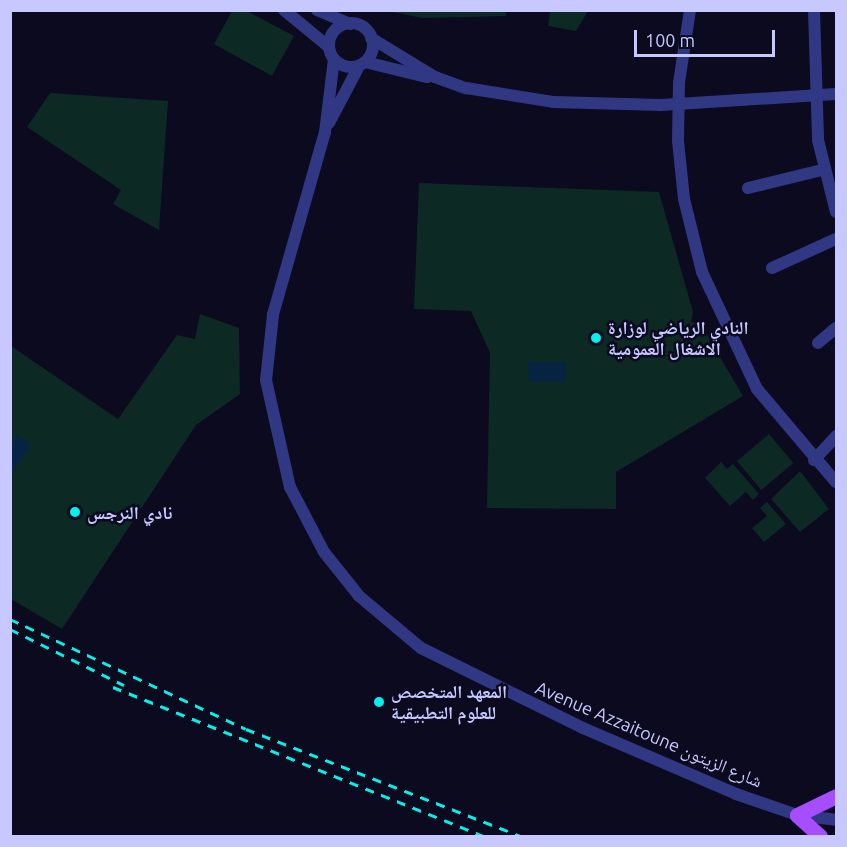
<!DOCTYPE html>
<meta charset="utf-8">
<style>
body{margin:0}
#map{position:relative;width:847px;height:847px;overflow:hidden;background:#0b0a1f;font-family:Ubuntu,"Noto Naskh Arabic",sans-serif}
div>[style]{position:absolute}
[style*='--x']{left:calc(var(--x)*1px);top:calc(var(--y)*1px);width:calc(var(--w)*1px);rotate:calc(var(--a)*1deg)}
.green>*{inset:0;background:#0c2924;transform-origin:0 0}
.water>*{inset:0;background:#062442;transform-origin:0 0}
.minor>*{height:12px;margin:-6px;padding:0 6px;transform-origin:6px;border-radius:6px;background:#303883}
.minor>.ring{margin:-6px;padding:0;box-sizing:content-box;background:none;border:12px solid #303883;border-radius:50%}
.major>*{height:15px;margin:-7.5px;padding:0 7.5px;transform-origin:7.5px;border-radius:7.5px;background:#a64eff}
.rail>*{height:3px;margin-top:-1.5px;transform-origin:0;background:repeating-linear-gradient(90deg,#00f2eb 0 9px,transparent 0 17px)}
.dots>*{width:16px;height:16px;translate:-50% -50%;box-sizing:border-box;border:3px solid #0b0a1f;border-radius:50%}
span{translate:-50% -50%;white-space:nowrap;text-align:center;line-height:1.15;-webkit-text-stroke:5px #0b0a1f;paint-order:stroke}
.poi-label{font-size:18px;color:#c7c8ff;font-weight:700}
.left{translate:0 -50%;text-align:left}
.street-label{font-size:18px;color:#c7c8ff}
.frame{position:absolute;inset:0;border:12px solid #c7c8ff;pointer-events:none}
.scale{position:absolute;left:634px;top:30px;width:141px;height:27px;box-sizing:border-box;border:3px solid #c7c8ff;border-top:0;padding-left:8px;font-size:18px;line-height:21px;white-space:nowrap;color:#c7c8ff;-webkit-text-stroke:4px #0b0a1f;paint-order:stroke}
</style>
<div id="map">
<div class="green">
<i style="clip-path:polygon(232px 11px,247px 11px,294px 36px,272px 76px,214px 44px)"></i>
<i style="clip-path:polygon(387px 11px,506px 11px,506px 16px,423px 18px)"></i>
<i style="clip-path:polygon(550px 11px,550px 10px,588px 11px,576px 31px,548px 26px)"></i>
<i style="clip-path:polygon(50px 93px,168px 101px,159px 230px,113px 204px,121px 190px,27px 127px)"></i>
<i style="clip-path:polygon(419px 183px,659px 192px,693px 312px,691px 322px,700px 323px,743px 396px,616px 472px,616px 509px,487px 508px,490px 353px,471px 311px,414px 309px)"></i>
<i style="clip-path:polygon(200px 314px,239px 328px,240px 394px,196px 425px,62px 629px,11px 599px,11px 346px,118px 419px,177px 335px,195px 339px)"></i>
<i style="left:769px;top:434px;width:38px;height:42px;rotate:50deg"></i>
<i style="clip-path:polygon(721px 462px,727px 469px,733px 464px,759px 494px,753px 500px,746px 492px,730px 506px,705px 478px)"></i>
<i style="clip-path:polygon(800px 471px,829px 509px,800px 532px,771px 499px)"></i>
<i style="clip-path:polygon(767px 502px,786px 524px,764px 542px,752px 528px,767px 516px,760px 508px)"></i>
</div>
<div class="water">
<i style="left:529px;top:361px;width:37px;height:20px;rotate:2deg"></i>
<i style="clip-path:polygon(17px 435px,31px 444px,13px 472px,11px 445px)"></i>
</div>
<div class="minor">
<i style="--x:284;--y:10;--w:58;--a:39.4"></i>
<i style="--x:317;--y:10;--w:36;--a:23"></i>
<i style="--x:690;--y:10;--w:74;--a:98.6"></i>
<i style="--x:679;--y:83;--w:58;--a:91"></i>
<i style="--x:678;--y:141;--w:58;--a:84.1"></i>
<i style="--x:684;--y:199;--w:75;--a:76.1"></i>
<i style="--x:702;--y:272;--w:129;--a:64.8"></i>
<i style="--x:757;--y:389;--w:122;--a:49.7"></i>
<i style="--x:814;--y:10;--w:130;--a:88.2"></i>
<i style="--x:818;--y:140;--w:74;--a:76"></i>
<i class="ring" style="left:329px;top:23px;width:32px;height:32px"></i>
<i style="--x:371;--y:38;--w:75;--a:31.4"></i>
<i style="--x:435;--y:77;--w:33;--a:20"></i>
<i style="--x:466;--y:88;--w:88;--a:9.1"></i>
<i style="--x:553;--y:102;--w:108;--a:1.6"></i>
<i style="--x:661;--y:105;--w:175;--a:-3.6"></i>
<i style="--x:334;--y:59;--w:74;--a:97"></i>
<i style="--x:325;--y:132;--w:190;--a:105.9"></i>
<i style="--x:273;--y:315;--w:65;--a:96.1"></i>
<i style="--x:266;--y:380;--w:110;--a:77.4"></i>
<i style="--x:290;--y:487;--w:73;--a:62.4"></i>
<i style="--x:324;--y:552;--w:56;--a:51.5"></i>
<i style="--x:359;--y:596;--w:81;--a:40"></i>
<i style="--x:421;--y:648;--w:181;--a:26.3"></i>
<i style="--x:583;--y:728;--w:167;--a:23.3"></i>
<i style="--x:736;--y:794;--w:65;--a:19"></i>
<i style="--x:797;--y:815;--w:39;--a:7"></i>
<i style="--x:365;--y:62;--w:64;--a:13.6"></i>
<i style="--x:329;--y:123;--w:64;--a:-62.2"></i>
<i style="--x:748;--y:188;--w:76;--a:-13.7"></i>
<i style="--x:772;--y:268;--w:70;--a:-24.4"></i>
<i style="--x:818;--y:343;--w:23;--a:-40"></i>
<i style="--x:814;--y:460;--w:33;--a:-47"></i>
</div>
<div class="major">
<i style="--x:820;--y:836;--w:31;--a:-138"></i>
<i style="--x:797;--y:815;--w:43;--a:-26"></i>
</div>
<div class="rail">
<i style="--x:10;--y:619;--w:260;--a:25"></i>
<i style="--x:246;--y:729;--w:295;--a:21.3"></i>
<i style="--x:10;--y:629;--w:127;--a:26.2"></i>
<i style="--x:113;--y:687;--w:399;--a:21.9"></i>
</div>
<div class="dots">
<i style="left:596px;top:338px;background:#00f2eb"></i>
<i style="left:75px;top:512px;background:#00f2eb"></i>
<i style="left:379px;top:702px;background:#00f2eb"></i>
</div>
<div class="poi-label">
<span class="left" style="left:608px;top:338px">النادي الرياضي لوزارة<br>الاشغال العمومية</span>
<span class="left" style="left:87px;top:512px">نادي النرجس</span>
<span class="left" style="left:391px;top:702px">المعهد المتخصص<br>للعلوم التطبيقية</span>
</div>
<div class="street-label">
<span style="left:649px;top:734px;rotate:23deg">Avenue Azzaitoune شارع الزيتون</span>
</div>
<div class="frame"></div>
<div class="scale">100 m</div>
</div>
